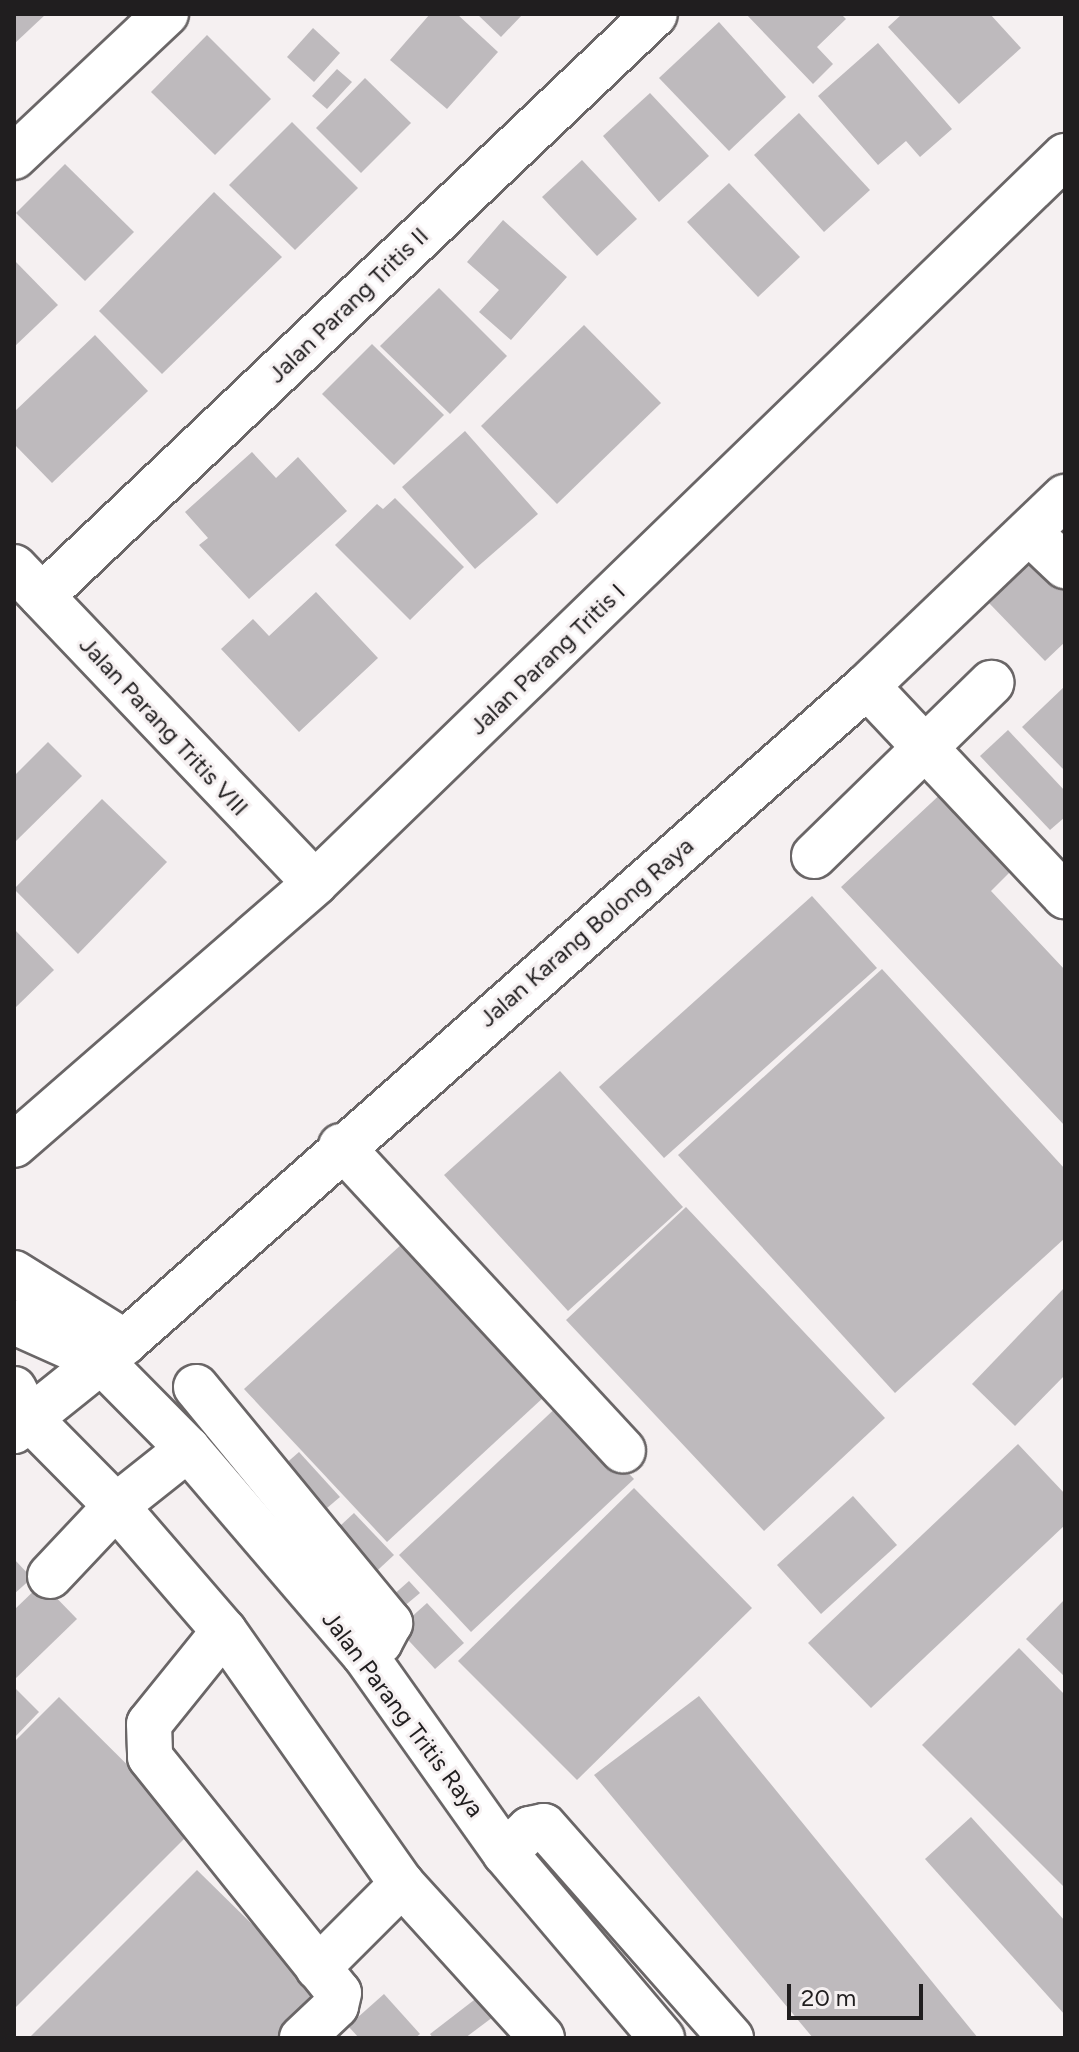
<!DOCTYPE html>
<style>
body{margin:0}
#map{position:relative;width:1079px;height:2052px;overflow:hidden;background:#f5f0f1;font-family:Figtree,sans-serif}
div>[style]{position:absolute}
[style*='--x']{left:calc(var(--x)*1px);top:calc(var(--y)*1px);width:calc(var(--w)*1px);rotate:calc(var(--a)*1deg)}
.building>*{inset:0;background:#bebabd}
.roads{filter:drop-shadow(2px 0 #6a6667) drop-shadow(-2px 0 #6a6667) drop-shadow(0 2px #6a6667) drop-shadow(0 -2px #6a6667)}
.minor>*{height:44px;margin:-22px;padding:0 22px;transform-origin:22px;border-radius:22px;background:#fff}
span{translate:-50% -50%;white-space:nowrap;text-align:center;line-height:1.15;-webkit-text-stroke:6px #f5f0f1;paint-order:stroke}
.street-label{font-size:24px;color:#201e1f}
.frame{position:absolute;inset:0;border:16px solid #201e1f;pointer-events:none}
.scale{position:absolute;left:787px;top:1984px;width:136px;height:36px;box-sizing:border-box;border:4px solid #201e1f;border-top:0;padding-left:10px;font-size:24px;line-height:28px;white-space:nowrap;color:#201e1f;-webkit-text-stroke:6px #f5f0f1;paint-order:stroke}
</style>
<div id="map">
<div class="building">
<i style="clip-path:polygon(14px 14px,46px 14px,14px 44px)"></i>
<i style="clip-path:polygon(430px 14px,457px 14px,498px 52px,447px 109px,390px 60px)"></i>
<i style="clip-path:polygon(477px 14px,523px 14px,501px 37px)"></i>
<i style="clip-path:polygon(746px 14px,841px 14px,846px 19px,817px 47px,833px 64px,813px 84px)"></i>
<i style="clip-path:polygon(902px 14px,990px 14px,1021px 48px,959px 104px,888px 27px)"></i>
<i style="clip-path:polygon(719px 22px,786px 97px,729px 151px,659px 78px)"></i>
<i style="clip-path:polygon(313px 28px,340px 53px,314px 82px,287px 57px)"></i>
<i style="clip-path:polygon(207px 35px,271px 99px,215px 155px,151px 92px)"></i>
<i style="clip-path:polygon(878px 43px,952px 129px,920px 157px,906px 141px,878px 165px,818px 96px)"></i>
<i style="clip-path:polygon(337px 69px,352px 82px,327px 109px,312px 96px)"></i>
<i style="clip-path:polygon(365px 78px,411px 123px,361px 173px,316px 128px)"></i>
<i style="clip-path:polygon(650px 93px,709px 156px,659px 202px,603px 136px)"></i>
<i style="clip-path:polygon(799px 113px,870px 190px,824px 232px,754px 155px)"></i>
<i style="clip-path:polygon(292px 122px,358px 188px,295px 250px,229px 185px)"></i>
<i style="clip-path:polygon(582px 160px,637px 219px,597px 256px,542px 197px)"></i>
<i style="clip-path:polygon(65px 164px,134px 232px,85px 281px,16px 213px)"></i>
<i style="clip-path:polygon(729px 183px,800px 257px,758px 297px,687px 222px)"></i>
<i style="clip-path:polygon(214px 192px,282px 257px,162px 374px,99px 311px)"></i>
<i style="clip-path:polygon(503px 220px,567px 277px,511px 340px,479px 312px,499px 290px,467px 262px)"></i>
<i style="clip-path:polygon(14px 260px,58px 305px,14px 347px)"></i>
<i style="clip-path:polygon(439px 288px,507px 356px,450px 414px,380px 346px)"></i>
<i style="clip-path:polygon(584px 325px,661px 403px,557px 504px,481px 426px)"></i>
<i style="clip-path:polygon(95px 335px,148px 391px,52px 483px,14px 444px,14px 412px)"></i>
<i style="clip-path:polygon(372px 344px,444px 415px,394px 465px,322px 394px)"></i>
<i style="clip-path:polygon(465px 431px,538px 514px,475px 569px,402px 487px)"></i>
<i style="clip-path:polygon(252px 452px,276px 478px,298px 457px,347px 511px,249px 599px,199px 545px,208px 538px,185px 512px)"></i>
<i style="clip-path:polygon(395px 498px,464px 567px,410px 620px,335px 545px,377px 504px,383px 509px)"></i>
<i style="clip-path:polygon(1034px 559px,1065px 591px,1065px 642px,1045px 661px,989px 603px)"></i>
<i style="clip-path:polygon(316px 592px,378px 658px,299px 732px,221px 649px,253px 619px,269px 636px)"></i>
<i style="clip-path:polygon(1065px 686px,1065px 771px,1022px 727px)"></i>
<i style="clip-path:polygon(1008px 730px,1065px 791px,1065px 817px,1050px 830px,980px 756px)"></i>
<i style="clip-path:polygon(48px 742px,82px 776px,14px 843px,14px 776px)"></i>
<i style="clip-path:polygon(946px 789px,1017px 865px,991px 891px,1065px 970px,1065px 1126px,841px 887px)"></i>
<i style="clip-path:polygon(102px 799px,167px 862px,78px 954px,14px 889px)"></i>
<i style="clip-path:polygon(812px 896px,877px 968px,664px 1158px,599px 1087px)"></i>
<i style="clip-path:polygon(14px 929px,54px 970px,14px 1009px)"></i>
<i style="clip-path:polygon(882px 969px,1065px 1169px,1065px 1238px,895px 1393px,678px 1155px)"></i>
<i style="clip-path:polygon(560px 1071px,683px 1207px,568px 1311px,444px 1175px)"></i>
<i style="clip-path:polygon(686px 1207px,885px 1418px,764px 1531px,566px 1320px)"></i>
<i style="clip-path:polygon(403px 1243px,545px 1396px,387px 1542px,244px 1389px)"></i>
<i style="clip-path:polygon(1065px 1287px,1065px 1375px,1015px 1426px,972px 1384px)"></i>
<i style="clip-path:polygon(562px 1402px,634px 1479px,471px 1632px,399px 1555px)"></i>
<i style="clip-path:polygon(1018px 1444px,1065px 1494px,1065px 1525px,871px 1708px,808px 1643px)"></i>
<i style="clip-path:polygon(299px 1452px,340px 1497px,314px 1519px,275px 1473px)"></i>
<i style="clip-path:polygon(634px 1488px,752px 1608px,577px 1780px,458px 1661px)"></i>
<i style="clip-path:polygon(853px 1496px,897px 1545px,821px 1614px,777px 1565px)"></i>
<i style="clip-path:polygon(354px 1513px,394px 1555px,366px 1581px,327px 1538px)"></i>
<i style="clip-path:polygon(14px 1559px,32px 1578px,14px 1594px)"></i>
<i style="clip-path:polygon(409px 1581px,420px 1593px,402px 1608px,391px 1597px)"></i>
<i style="clip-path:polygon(42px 1583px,77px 1619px,14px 1680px,14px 1610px)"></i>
<i style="clip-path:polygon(1065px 1599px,1065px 1677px,1026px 1639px)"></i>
<i style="clip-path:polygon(427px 1603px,464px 1643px,435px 1669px,398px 1629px)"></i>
<i style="clip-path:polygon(1019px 1648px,1065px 1695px,1065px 1888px,922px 1745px)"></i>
<i style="clip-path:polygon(14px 1687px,39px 1712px,14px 1738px)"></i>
<i style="clip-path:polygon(699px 1696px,978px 2038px,813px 2038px,594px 1775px)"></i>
<i style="clip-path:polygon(59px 1697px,193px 1830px,14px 2009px,14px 1742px)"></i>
<i style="clip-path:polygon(971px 1817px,1065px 1921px,1065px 2015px,925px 1859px)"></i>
<i style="clip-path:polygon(197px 1870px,328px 1999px,289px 2038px,29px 2038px)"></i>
<i style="clip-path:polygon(384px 1994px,420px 2034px,415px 2038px,359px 2038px,348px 2026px)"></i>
<i style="clip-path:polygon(478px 1997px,493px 2017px,465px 2038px,433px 2038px,430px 2034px)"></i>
</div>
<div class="roads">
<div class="minor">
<i style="--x:14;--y:157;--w:209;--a:-43.3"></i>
<i style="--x:1029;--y:532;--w:50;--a:43.4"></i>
<i style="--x:14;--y:567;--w:436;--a:46.4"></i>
<i style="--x:42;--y:596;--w:845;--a:-43.51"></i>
<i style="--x:867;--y:686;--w:289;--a:46.7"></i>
<i style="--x:814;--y:856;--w:248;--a:-44.3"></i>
<i style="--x:14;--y:1145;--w:399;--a:-41"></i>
<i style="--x:315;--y:883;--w:1045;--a:-44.11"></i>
<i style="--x:341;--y:1146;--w:415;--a:47.2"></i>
<i style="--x:14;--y:1273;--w:131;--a:31.9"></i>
<i style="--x:14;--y:1322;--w:95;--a:24.1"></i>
<i style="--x:101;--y:1361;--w:124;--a:45.3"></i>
<i style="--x:188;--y:1449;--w:270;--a:49.4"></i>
<i style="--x:364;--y:1654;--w:244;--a:54.7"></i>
<i style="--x:505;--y:1853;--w:243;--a:49.7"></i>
<i style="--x:196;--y:1387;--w:306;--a:50.6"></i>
<i style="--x:390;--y:1623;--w:21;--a:118"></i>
<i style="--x:380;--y:1642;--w:20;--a:143"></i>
<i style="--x:14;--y:1389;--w:33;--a:63"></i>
<i style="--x:29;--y:1418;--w:124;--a:45.3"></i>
<i style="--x:116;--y:1506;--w:165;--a:49.2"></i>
<i style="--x:224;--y:1631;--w:309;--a:54.9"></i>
<i style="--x:402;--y:1884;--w:208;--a:47.7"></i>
<i style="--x:14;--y:1431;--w:142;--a:-38.7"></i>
<i style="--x:125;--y:1342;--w:990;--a:-41.48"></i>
<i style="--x:867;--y:686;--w:274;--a:-43.7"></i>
<i style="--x:50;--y:1576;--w:96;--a:-46.7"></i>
<i style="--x:116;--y:1506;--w:92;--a:-38.4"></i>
<i style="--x:224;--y:1631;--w:119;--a:128.9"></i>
<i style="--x:149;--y:1724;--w:33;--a:88"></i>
<i style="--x:150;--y:1757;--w:302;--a:51.3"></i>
<i style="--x:339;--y:1993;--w:13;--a:103"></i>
<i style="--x:336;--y:2006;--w:47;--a:136.7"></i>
<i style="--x:505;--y:1853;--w:35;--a:-44"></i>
<i style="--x:530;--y:1829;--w:14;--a:-12"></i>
<i style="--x:544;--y:1826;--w:283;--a:48.6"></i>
<i style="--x:318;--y:1968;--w:119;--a:-45"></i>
</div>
</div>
<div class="street-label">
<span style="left:348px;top:305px;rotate:-44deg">Jalan Parang Tritis II</span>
<span style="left:547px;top:659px;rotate:-44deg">Jalan Parang Tritis I</span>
<span style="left:164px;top:726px;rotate:47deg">Jalan Parang Tritis VIII</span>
<span style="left:586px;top:932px;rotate:-41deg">Jalan Karang Bolong Raya</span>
<span style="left:403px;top:1714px;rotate:53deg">Jalan Parang Tritis Raya</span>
</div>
<div class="frame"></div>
<div class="scale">20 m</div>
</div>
